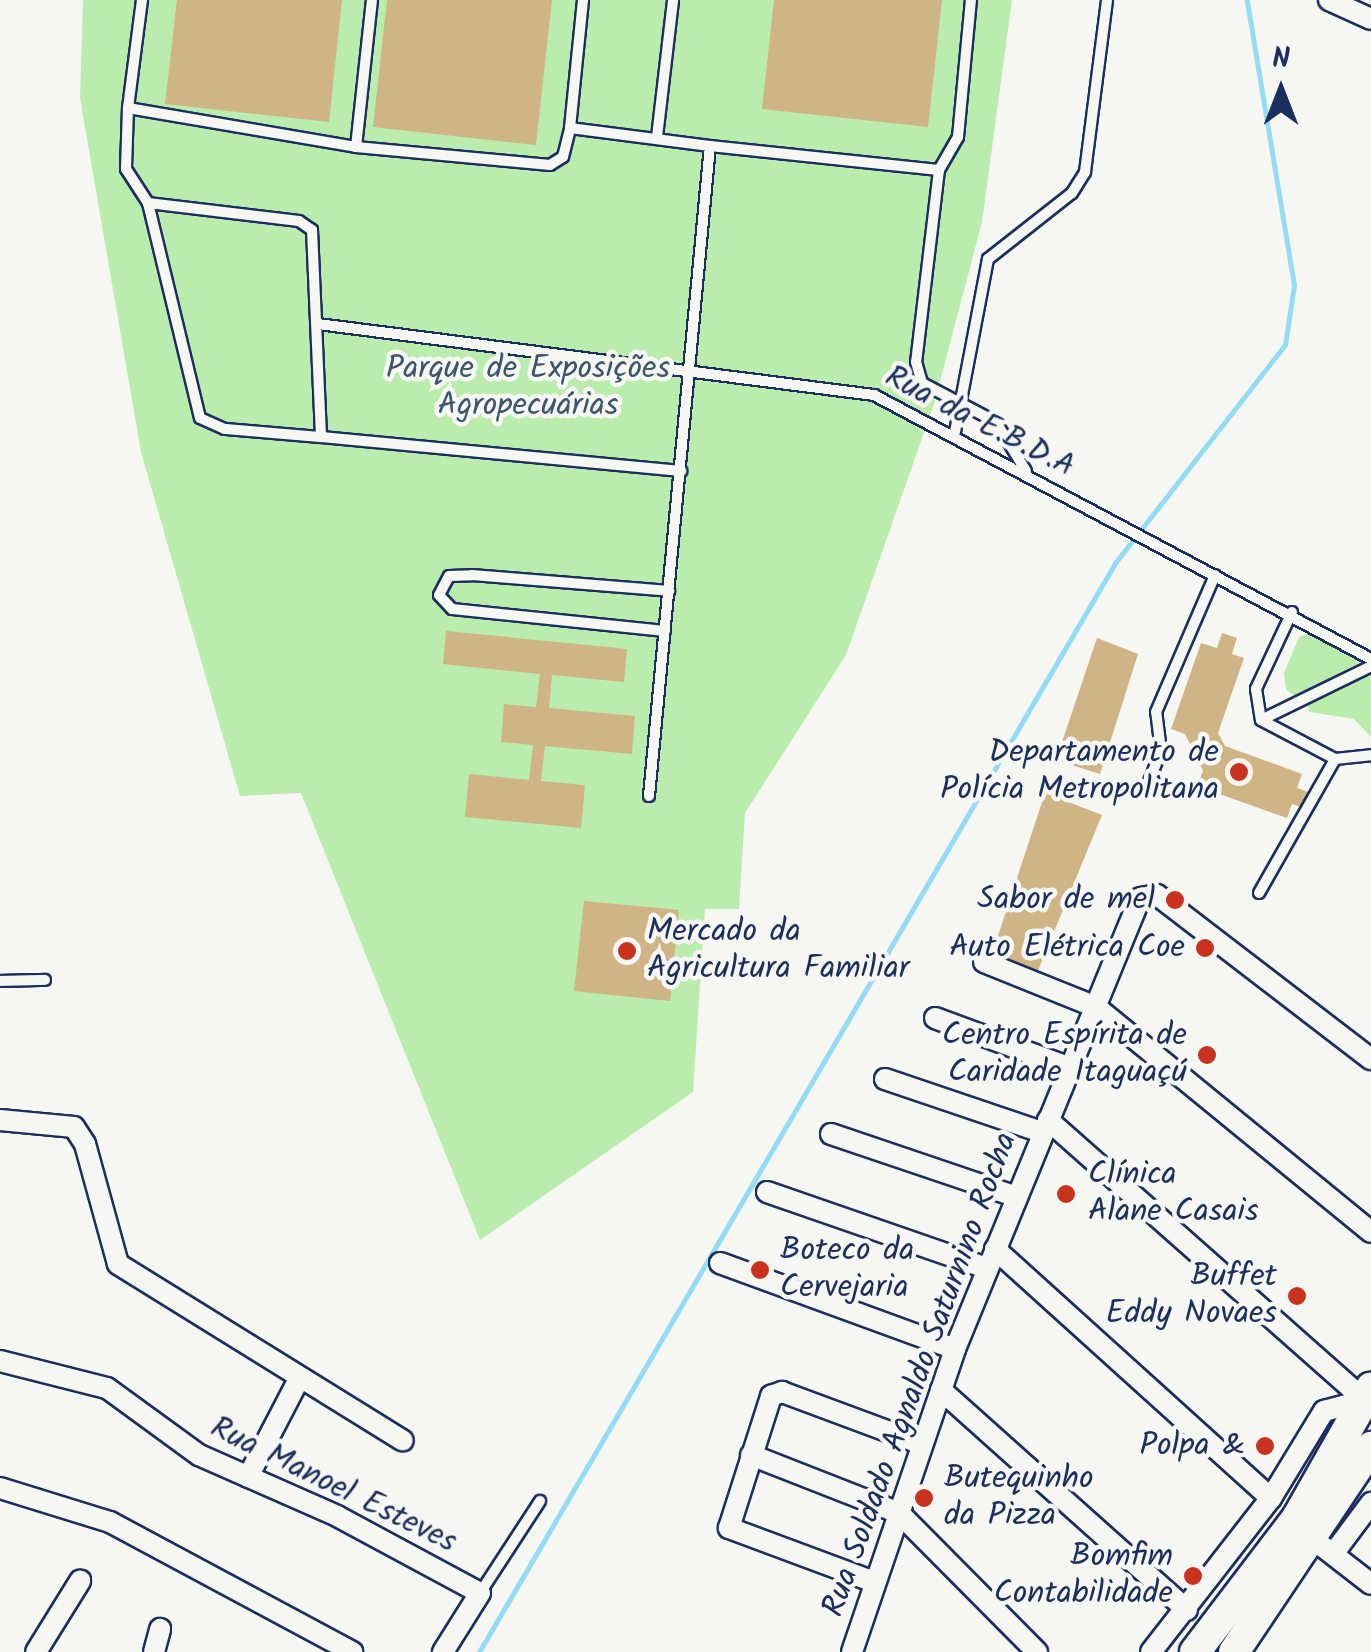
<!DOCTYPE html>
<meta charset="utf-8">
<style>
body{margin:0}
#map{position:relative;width:1371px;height:1652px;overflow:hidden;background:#f6f6f2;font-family:Kalam,sans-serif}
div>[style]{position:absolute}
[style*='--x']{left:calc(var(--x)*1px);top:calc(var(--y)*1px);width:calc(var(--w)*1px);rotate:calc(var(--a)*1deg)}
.green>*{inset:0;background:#b9ecad}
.stream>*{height:5px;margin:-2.5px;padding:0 2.5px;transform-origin:2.5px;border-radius:2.5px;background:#93dcf4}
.building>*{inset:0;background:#cfb485}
.roads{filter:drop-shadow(2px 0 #1b2f5e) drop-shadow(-2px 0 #1b2f5e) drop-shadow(0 2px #1b2f5e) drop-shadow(0 -2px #1b2f5e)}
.service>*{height:10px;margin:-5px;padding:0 5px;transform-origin:5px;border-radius:5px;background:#f6f6f2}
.minor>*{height:20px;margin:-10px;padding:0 10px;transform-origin:10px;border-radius:10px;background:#f6f6f2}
.primary>*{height:30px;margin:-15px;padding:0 15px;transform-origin:15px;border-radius:15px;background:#f6f6f2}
.dots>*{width:28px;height:28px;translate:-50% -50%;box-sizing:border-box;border:5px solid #f6f6f2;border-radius:50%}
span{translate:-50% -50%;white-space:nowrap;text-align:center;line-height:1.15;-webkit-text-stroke:9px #f6f6f2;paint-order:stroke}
.park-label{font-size:32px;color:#3b556e}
.street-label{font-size:32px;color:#1b2f5e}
.poi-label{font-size:32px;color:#1b2f5e}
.right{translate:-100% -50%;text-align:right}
.left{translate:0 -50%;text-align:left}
.north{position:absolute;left:1231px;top:40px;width:100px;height:100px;-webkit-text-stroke:8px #f6f6f2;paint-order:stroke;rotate:0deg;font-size:28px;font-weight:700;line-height:40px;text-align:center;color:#1b2f5e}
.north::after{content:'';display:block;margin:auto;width:35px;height:45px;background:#1b2f5e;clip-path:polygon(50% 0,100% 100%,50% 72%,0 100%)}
</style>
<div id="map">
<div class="green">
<i style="clip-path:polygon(83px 0,1012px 0,982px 222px,934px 404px,846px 655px,745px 813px,739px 909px,705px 909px,693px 1092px,480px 1240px,301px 793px,240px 796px,141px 452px,80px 98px)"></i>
<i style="clip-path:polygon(1309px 633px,1362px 661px,1295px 697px,1286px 689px,1284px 673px,1299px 637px)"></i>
<i style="clip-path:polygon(1371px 674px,1371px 737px,1354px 719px,1309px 712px,1307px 703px)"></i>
</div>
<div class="stream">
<i style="--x:479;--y:1652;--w:1261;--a:-59.71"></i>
<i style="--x:1115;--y:563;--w:276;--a:-52.1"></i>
<i style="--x:1285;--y:345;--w:61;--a:-81.5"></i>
<i style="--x:1294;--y:285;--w:289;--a:-99.4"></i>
</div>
<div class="building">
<i style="clip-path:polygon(177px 0,342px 0,329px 122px,165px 104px)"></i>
<i style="clip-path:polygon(387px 0,552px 0,536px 145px,373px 127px)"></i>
<i style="clip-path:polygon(774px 0,942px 0,928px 127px,762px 109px)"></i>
<i style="clip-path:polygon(446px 631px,627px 649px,624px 682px,552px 675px,549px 708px,635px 716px,632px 754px,545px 746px,541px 781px,585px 785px,581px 828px,465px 817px,469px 774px,529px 780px,533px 745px,501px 742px,504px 704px,536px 707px,540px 674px,443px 664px)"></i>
<i style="clip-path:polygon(1222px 633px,1237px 638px,1232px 654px,1244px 658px,1218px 733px,1225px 746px,1302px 774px,1297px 788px,1308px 792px,1303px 808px,1292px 804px,1287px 818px,1197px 786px,1203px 771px,1185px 734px,1171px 729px,1201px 643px,1217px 648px)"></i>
<i style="clip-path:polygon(1097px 638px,1138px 654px,1100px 774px,1056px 760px)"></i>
<i style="clip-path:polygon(1045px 793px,1102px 815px,1037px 973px,991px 957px)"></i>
<i style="clip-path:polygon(584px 901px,679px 910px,670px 1001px,574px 991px)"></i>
</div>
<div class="roads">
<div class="service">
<i style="--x:142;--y:0;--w:109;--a:97.4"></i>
<i style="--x:128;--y:108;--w:231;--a:9.7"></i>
<i style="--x:356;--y:147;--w:195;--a:5.3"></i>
<i style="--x:550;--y:165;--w:15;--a:-32"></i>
<i style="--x:563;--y:157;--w:30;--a:-76"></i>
<i style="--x:570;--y:128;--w:141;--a:7.3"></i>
<i style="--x:128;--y:108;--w:61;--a:91.9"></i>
<i style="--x:126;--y:169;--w:40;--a:57.1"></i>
<i style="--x:148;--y:203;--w:152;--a:6.8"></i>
<i style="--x:299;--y:221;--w:16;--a:35"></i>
<i style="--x:312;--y:230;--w:207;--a:87.5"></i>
<i style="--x:321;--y:437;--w:362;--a:5.4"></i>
<i style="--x:570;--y:128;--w:129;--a:-84.2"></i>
<i style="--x:657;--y:137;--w:138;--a:-83.3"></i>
<i style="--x:356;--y:147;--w:148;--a:-83.8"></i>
<i style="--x:939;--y:170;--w:193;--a:96.8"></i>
<i style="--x:916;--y:362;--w:22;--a:74"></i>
<i style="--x:922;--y:383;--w:84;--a:27.8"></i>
<i style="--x:996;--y:422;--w:57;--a:58.5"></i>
<i style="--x:148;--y:203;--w:221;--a:76.4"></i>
<i style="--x:200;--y:418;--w:27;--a:24"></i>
<i style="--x:225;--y:429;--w:96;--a:4.8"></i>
<i style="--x:318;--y:324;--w:561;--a:7.28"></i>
<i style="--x:874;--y:395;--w:563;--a:27.98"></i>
<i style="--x:955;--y:432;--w:176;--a:-79.2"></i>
<i style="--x:988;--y:259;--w:107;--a:-38.2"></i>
<i style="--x:1072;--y:193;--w:25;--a:-58"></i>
<i style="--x:1085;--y:172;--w:173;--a:-82.7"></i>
<i style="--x:1292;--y:612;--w:85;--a:115.1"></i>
<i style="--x:1256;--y:689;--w:31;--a:81"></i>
<i style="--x:1261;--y:720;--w:84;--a:27.8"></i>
<i style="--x:1335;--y:759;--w:36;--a:-6"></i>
<i style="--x:665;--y:631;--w:214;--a:-174.1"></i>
<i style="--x:452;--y:609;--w:19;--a:-133"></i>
<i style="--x:439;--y:595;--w:21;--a:-62"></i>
<i style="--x:449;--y:576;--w:23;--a:-2"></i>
<i style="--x:472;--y:575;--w:198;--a:4.6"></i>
<i style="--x:1261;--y:720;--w:123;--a:-26.1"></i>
<i style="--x:1146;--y:789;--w:41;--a:-68.5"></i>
<i style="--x:1161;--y:751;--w:39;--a:-97"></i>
<i style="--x:1156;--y:712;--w:149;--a:-66.7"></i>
<i style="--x:649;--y:796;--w:653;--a:-84.64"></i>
<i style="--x:710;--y:146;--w:230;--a:6"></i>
<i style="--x:939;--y:170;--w:38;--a:-60"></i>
<i style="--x:958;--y:137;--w:138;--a:-84.6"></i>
<i style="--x:1259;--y:893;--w:154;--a:-60.4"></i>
<i style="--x:0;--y:981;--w:45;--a:-1.3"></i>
<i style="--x:480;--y:1593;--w:110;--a:-56.9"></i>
</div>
<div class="minor">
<i style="--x:1329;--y:0;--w:46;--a:24.3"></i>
<i style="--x:984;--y:962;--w:121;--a:21.9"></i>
<i style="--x:1096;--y:1007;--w:355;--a:39.3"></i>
<i style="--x:935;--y:1018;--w:142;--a:20.2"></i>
<i style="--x:885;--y:1079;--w:166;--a:18.7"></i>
<i style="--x:0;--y:1120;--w:74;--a:5.4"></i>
<i style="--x:74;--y:1127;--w:20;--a:57"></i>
<i style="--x:85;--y:1144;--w:124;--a:74.6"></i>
<i style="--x:118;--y:1264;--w:335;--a:31.8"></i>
<i style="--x:1048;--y:1120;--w:423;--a:41.5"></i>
<i style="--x:831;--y:1134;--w:193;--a:18.7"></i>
<i style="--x:767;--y:1192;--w:233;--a:19.1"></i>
<i style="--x:995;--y:1249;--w:372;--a:42.1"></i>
<i style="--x:720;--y:1263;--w:250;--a:20.1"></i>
<i style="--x:0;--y:1361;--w:110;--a:14.2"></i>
<i style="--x:107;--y:1388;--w:114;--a:36.1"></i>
<i style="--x:199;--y:1455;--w:151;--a:23.8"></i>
<i style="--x:337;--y:1516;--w:162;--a:28.3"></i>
<i style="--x:480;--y:1593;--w:70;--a:122.1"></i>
<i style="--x:941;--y:1390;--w:330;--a:41.8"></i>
<i style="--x:751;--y:1455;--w:159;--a:21.4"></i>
<i style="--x:899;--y:1513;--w:196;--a:45.2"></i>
<i style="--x:248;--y:1477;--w:110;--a:-62.5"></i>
<i style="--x:0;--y:1488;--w:115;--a:17.2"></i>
<i style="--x:110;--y:1522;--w:275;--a:28.2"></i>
<i style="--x:1313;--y:1539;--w:73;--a:37.8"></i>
<i style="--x:1333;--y:1554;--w:64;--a:-53.3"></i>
<i style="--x:874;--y:1582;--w:155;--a:-159.6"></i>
<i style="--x:729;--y:1528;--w:139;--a:-72.3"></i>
<i style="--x:771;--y:1396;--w:12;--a:-20"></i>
<i style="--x:782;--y:1392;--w:149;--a:20.4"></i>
<i style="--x:36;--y:1652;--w:84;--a:-58.2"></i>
<i style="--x:154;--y:1652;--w:24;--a:-75"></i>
<i style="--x:852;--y:1652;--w:320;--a:-71.2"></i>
<i style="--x:955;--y:1349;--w:487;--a:-67.7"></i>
<i style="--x:1140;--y:898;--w:17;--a:-10"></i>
<i style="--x:1157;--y:895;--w:270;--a:37.5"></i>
<i style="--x:1151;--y:1652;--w:195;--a:-52.1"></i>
<i style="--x:1271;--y:1498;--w:102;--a:-58.7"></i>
<i style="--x:1324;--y:1411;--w:42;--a:-15"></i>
</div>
<div class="primary">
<i style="--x:1195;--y:1652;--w:168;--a:-52.7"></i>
<i style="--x:1297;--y:1518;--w:150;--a:-60.4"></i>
<i style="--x:1234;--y:1652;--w:247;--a:-56.2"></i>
</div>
</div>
<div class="dots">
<i style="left:1239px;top:772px;background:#c8321e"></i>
<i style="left:1175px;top:900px;background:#c8321e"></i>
<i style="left:1205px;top:948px;background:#c8321e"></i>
<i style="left:627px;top:951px;background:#c8321e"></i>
<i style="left:1207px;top:1055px;background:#c8321e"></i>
<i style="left:1066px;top:1194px;background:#c8321e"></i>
<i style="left:760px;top:1270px;background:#c8321e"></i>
<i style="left:1297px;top:1296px;background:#c8321e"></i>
<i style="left:1265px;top:1446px;background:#c8321e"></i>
<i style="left:924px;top:1498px;background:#c8321e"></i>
<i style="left:1193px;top:1576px;background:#c8321e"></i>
</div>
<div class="park-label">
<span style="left:528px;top:388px">Parque de Exposições<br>Agropecuárias</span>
</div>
<div class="street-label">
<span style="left:979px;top:423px;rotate:27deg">Rua da E.B.D.A</span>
<span style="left:921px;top:1375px;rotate:-70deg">Rua Soldado Agnaldo Saturnino Rocha</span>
<span style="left:333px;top:1486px;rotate:26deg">Rua Manoel Esteves</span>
</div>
<div class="poi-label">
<span class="right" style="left:1219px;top:772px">Departamento de<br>Polícia Metropolitana</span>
<span class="right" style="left:1155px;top:900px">Sabor de mel</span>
<span class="left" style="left:647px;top:951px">Mercado da<br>Agricultura Familiar</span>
<span class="right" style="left:1185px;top:948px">Auto Elétrica Coe</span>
<span class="right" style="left:1187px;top:1055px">Centro Espírita de<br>Caridade Itaguaçú</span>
<span class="left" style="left:1088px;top:1194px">Clínica<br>Alane Casais</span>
<span class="left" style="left:780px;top:1270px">Boteco da<br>Cervejaria</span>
<span class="right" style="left:1277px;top:1296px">Buffet<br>Eddy Novaes</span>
<span class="right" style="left:1245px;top:1446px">Polpa &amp;</span>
<span class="left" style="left:944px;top:1498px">Butequinho<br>da Pizza</span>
<span class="right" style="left:1173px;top:1576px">Bomfim<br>Contabilidade</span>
</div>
<div class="north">N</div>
</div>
